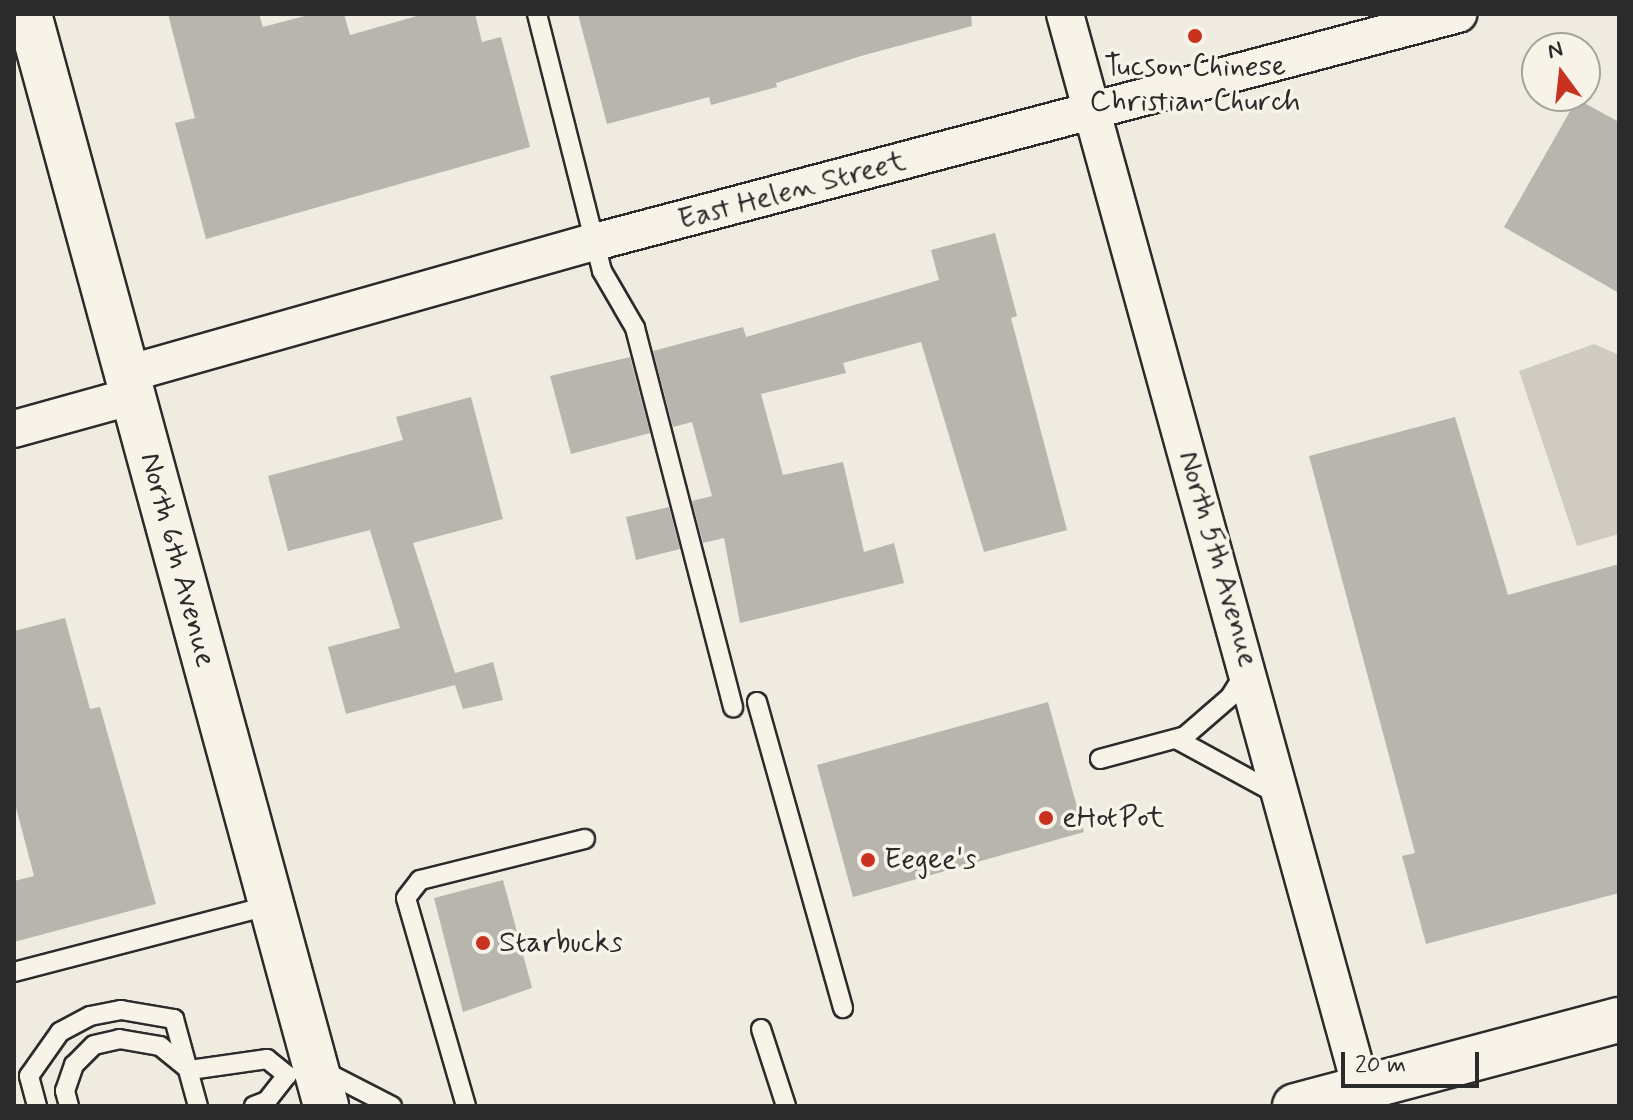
<!DOCTYPE html>
<style>
body{margin:0}
#map{position:relative;width:1633px;height:1120px;overflow:hidden;background:#efebe0;font-family:Mynerve,sans-serif}
div>[style]{position:absolute}
[style*='--x']{left:calc(var(--x)*1px);top:calc(var(--y)*1px);width:calc(var(--w)*1px);rotate:calc(var(--a)*1deg)}
.green>*{inset:0;background:#cfcbc2}
.building>*{inset:0;background:#b8b5ae}
.roads{filter:drop-shadow(2px 0 #2b2b2b) drop-shadow(-2px 0 #2b2b2b) drop-shadow(0 2px #2b2b2b) drop-shadow(0 -2px #2b2b2b)}
.lane>*{height:18px;margin:-9px;padding:0 9px;transform-origin:9px;border-radius:9px;background:#f7f3e8}
.street>*{height:36px;margin:-18px;padding:0 18px;transform-origin:18px;border-radius:18px;background:#f7f3e8}
.secondary>*{height:44px;margin:-22px;padding:0 22px;transform-origin:22px;border-radius:22px;background:#f7f3e8}
.primary>*{height:44px;margin:-22px;padding:0 22px;transform-origin:22px;border-radius:22px;background:#f7f3e8}
.dots>*{width:22px;height:22px;translate:-50% -50%;box-sizing:border-box;border:4px solid #f7f3e8;border-radius:50%}
span{translate:-50% -50%;white-space:nowrap;text-align:center;line-height:1.15;-webkit-text-stroke:7px #f7f3e8;paint-order:stroke}
.poi-label{font-size:30px;color:#2b2b2b}
.left{translate:0 -50%;text-align:left}
.street-label{font-size:30px;color:#2b2b2b}
.frame{position:absolute;inset:0;border:16px solid #2b2b2b;pointer-events:none}
.north{position:absolute;left:1521px;top:32px;width:80px;height:80px;box-sizing:border-box;background:#f7f3e8;border:2px solid #a5a39c;border-radius:50%;rotate:345deg;font-size:22px;font-weight:700;line-height:32px;text-align:center;color:#2b2b2b}
.north::after{content:'';display:block;margin:auto;width:28px;height:36px;background:#c8321e;clip-path:polygon(50% 0,100% 100%,50% 72%,0 100%)}
.scale{position:absolute;left:1341px;top:1052px;width:138px;height:36px;box-sizing:border-box;border:4px solid #2b2b2b;border-top:0;padding-left:10px;font-size:24px;line-height:28px;white-space:nowrap;color:#2b2b2b;-webkit-text-stroke:6px #f7f3e8;paint-order:stroke}
</style>
<div id="map">
<div class="green">
<i style="clip-path:polygon(1594px 344px,1619px 355px,1619px 534px,1577px 546px,1519px 371px)"></i>
</div>
<div class="building">
<i style="clip-path:polygon(168px 14px,259px 14px,263px 27px,312px 14px,344px 14px,350px 35px,424px 14px,475px 14px,482px 42px,501px 37px,530px 147px,206px 239px,175px 123px,195px 118px)"></i>
<i style="clip-path:polygon(578px 14px,971px 14px,972px 26px,861px 56px,776px 83px,777px 87px,711px 105px,709px 97px,607px 124px)"></i>
<i style="clip-path:polygon(1577px 99px,1619px 122px,1619px 293px,1504px 227px)"></i>
<i style="clip-path:polygon(995px 233px,1017px 316px,1011px 318px,1067px 530px,984px 552px,921px 342px,843px 363px,846px 373px,761px 394px,783px 475px,843px 462px,864px 552px,894px 543px,904px 583px,740px 623px,724px 538px,703px 543px,692px 501px,712px 496px,692px 422px,673px 427px,653px 351px,743px 327px,746px 337px,939px 280px,931px 250px)"></i>
<i style="clip-path:polygon(630px 357px,650px 433px,571px 454px,550px 376px)"></i>
<i style="clip-path:polygon(471px 397px,503px 519px,413px 543px,455px 673px,493px 662px,503px 700px,463px 709px,455px 685px,346px 714px,328px 647px,400px 628px,370px 530px,288px 551px,268px 476px,403px 440px,396px 417px)"></i>
<i style="clip-path:polygon(1455px 417px,1508px 595px,1619px 564px,1619px 893px,1426px 944px,1402px 856px,1415px 853px,1309px 456px)"></i>
<i style="clip-path:polygon(669px 507px,680px 549px,636px 560px,626px 517px)"></i>
<i style="clip-path:polygon(65px 618px,90px 709px,100px 707px,156px 904px,14px 942px,14px 881px,34px 876px,14px 800px,14px 631px)"></i>
<i style="clip-path:polygon(1048px 702px,1084px 832px,853px 897px,817px 765px)"></i>
<i style="clip-path:polygon(503px 880px,532px 988px,463px 1012px,434px 898px)"></i>
</div>
<div class="roads">
<div class="lane">
<i style="--x:537;--y:14;--w:265;--a:75.8"></i>
<i style="--x:602;--y:271;--w:66;--a:59.9"></i>
<i style="--x:635;--y:328;--w:392;--a:75.5"></i>
<i style="--x:757;--y:702;--w:318;--a:74.3"></i>
<i style="--x:1178;--y:740;--w:113;--a:28.6"></i>
<i style="--x:1100;--y:759;--w:88;--a:-15.1"></i>
<i style="--x:1185;--y:736;--w:60;--a:-40.9"></i>
<i style="--x:1230;--y:697;--w:28;--a:-58"></i>
<i style="--x:14;--y:972;--w:266;--a:-14.6"></i>
<i style="--x:761;--y:1029;--w:81;--a:72"></i>
<i style="--x:320;--y:1069;--w:81;--a:27.2"></i>
<i style="--x:37;--y:1106;--w:31;--a:-105"></i>
<i style="--x:29;--y:1076;--w:54;--a:-54.8"></i>
<i style="--x:60;--y:1032;--w:34;--a:-28"></i>
<i style="--x:90;--y:1016;--w:32;--a:-11"></i>
<i style="--x:121;--y:1010;--w:54;--a:9.6"></i>
<i style="--x:174;--y:1019;--w:90;--a:74.6"></i>
<i style="--x:69;--y:1106;--w:16;--a:-105"></i>
<i style="--x:65;--y:1091;--w:28;--a:-71"></i>
<i style="--x:74;--y:1065;--w:28;--a:-45"></i>
<i style="--x:94;--y:1045;--w:26;--a:-13"></i>
<i style="--x:119;--y:1039;--w:42;--a:9.7"></i>
<i style="--x:160;--y:1046;--w:38;--a:39"></i>
<i style="--x:190;--y:1070;--w:78;--a:-8.1"></i>
<i style="--x:267;--y:1059;--w:26;--a:39"></i>
<i style="--x:287;--y:1075;--w:33;--a:128"></i>
<i style="--x:267;--y:1101;--w:14;--a:159"></i>
<i style="--x:466;--y:1106;--w:216;--a:-106.1"></i>
<i style="--x:406;--y:898;--w:23;--a:-52"></i>
<i style="--x:420;--y:880;--w:170;--a:-14"></i>
</div>
<div class="street">
<i style="--x:1065;--y:14;--w:1133;--a:74.59"></i>
<i style="--x:127;--y:374;--w:486;--a:-15.8"></i>
<i style="--x:595;--y:242;--w:893;--a:-14.8"></i>
<i style="--x:14;--y:429;--w:123;--a:-15.5"></i>
</div>
<div class="secondary">
<i style="--x:29;--y:14;--w:1132;--a:74.78"></i>
</div>
<div class="primary">
<i style="--x:1295;--y:1106;--w:335;--a:-14.9"></i>
</div>
</div>
<div class="dots">
<i style="left:1195px;top:36px;background:#c8321e"></i>
<i style="left:1046px;top:818px;background:#c8321e"></i>
<i style="left:868px;top:860px;background:#c8321e"></i>
<i style="left:483px;top:943px;background:#c8321e"></i>
</div>
<div class="poi-label">
<span style="left:1195px;top:84px">Tucson Chinese<br>Christian Church</span>
<span class="left" style="left:1062px;top:818px">eHotPot</span>
<span class="left" style="left:884px;top:860px">Eegee's</span>
<span class="left" style="left:499px;top:943px">Starbucks</span>
</div>
<div class="street-label">
<span style="left:792px;top:191px;rotate:-15deg">East Helen Street</span>
<span style="left:1218px;top:559px;rotate:74deg">North 5th Avenue</span>
<span style="left:177px;top:560px;rotate:75deg">North 6th Avenue</span>
</div>
<div class="frame"></div>
<div class="north">N</div>
<div class="scale">20 m</div>
</div>
